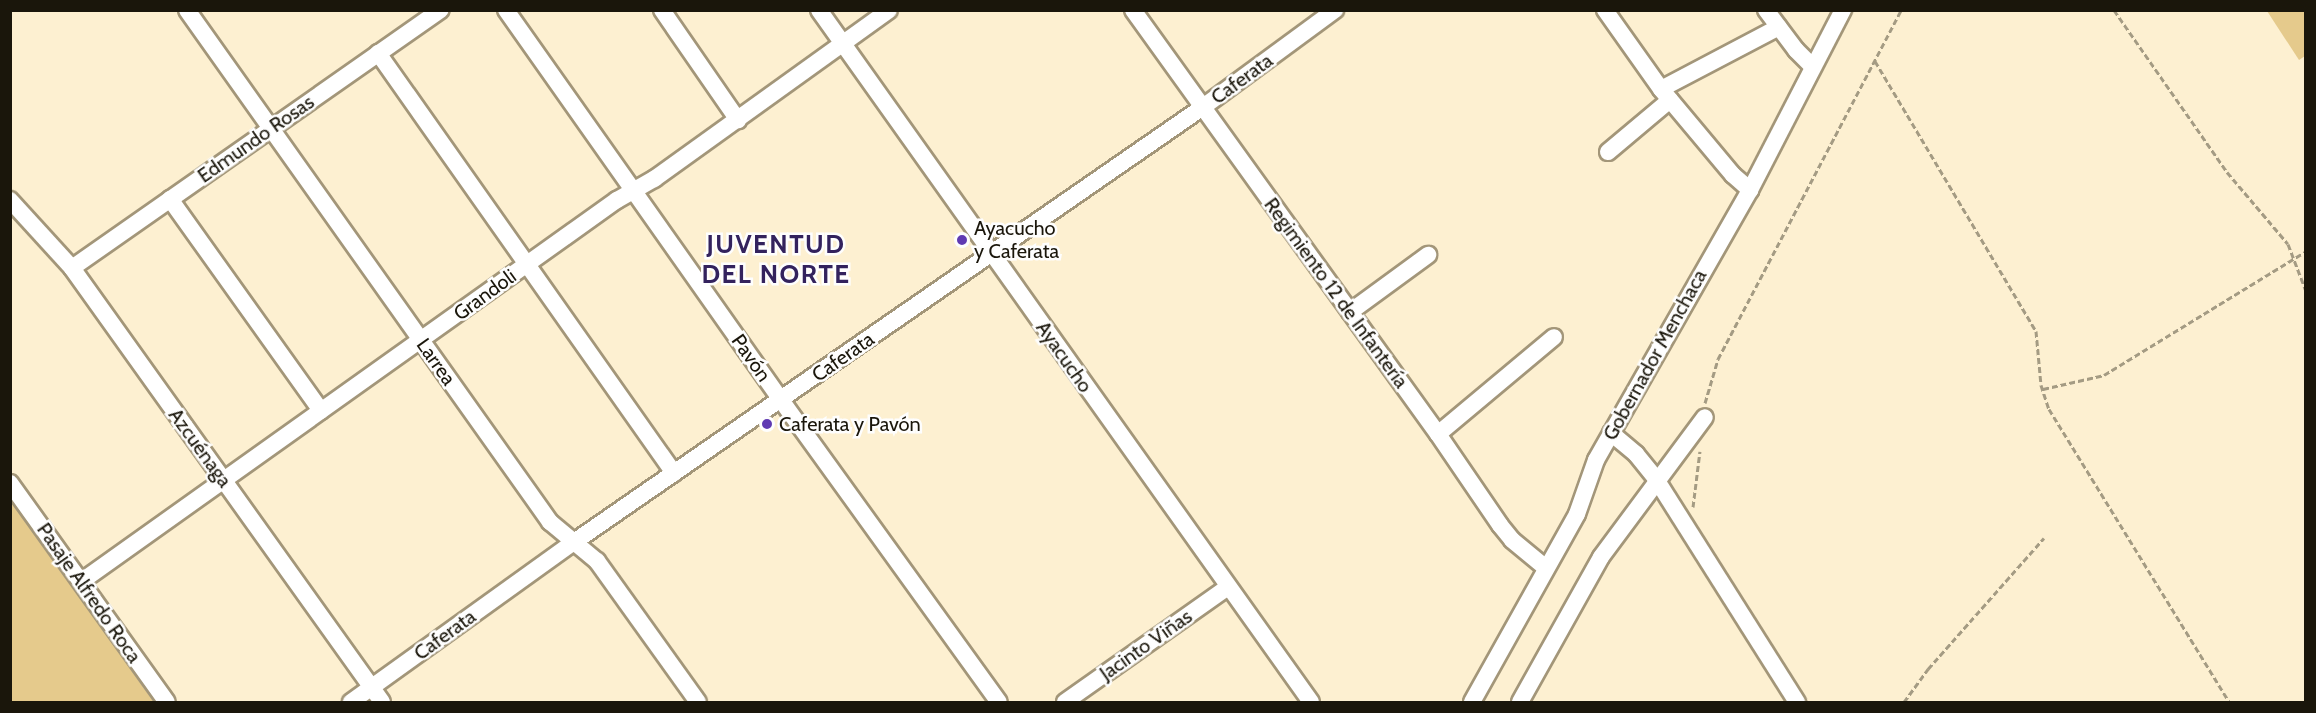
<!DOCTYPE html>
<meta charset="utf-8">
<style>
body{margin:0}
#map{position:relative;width:2316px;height:713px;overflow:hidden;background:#fdf0d1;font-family:Cabin,sans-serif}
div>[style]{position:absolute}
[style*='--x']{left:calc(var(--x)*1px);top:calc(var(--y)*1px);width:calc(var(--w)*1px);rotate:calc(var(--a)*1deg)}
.green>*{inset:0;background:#e5ca8c}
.path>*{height:3px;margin-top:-1.5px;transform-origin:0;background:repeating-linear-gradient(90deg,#a49b83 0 6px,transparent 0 9px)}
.roads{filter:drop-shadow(2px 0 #a39679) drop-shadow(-2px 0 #a39679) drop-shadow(0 2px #a39679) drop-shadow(0 -2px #a39679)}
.minor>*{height:16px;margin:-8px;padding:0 8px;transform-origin:8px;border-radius:8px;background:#fff}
.dots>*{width:16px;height:16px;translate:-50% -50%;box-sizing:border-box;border:3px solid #fefefe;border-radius:50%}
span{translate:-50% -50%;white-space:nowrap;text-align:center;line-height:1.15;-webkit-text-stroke:5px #fefefe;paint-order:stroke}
.street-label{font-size:20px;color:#1a160b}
.poi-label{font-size:20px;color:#1a160b}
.left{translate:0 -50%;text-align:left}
.district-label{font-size:26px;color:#33225d;font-weight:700;letter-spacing:1.5px}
.frame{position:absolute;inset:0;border:12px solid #1a160b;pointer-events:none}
</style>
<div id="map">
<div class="green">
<i style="clip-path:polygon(2267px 11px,2305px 11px,2305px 56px,2299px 60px)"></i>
<i style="clip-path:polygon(10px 501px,11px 501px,154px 702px,11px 702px)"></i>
</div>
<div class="path">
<i style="--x:2114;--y:10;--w:198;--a:55.1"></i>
<i style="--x:2227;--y:172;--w:94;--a:49.7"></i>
<i style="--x:2288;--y:244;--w:50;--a:69"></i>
<i style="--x:1875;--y:61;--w:314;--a:59.2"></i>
<i style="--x:2036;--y:331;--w:54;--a:84.7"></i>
<i style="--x:2041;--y:385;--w:25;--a:72"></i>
<i style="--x:2049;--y:409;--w:344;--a:58.4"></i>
<i style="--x:2043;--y:389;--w:63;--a:-12.9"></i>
<i style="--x:2104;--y:375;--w:237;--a:-31.5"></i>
<i style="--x:1705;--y:403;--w:46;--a:-73.5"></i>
<i style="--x:1718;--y:359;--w:394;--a:-62.3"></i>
<i style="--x:1693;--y:507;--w:56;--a:-82.9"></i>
<i style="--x:1904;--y:702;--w:41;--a:-54"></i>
<i style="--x:1928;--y:669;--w:175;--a:-48.5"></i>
</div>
<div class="roads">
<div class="minor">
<i style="--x:187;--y:10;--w:628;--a:54.66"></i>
<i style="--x:550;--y:522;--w:61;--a:39.7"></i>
<i style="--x:597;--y:561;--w:173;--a:54.4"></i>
<i style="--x:506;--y:10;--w:477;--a:54.8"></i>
<i style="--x:781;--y:400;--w:372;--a:54.2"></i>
<i style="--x:662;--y:10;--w:134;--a:55.4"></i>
<i style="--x:819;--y:10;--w:849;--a:54.59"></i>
<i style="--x:1133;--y:10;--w:522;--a:54.27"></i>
<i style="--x:1438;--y:434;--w:110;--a:55.7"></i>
<i style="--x:1500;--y:525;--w:19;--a:51"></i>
<i style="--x:1512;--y:540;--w:44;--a:39.5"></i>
<i style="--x:1605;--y:10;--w:97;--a:54.7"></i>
<i style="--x:1661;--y:89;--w:112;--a:50.1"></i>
<i style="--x:1733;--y:175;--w:23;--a:41"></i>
<i style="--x:1766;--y:10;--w:50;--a:53.1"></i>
<i style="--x:1796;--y:50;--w:24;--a:45"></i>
<i style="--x:378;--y:53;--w:514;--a:54.83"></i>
<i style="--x:1661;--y:89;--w:133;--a:-27.7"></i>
<i style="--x:1608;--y:152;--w:81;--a:-40"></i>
<i style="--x:170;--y:199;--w:260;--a:54.5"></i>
<i style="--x:10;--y:200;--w:92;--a:47.6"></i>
<i style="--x:72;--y:268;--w:533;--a:54.46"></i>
<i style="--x:72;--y:268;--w:450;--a:-35"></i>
<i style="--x:1350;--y:312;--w:97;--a:-36.2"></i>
<i style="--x:1611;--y:433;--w:33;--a:40"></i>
<i style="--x:1636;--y:454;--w:32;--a:51"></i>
<i style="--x:1656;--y:479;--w:264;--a:57.7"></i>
<i style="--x:1438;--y:434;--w:151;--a:-39.9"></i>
<i style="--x:10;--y:483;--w:269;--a:54.4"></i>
<i style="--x:82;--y:581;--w:657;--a:-35.46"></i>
<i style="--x:617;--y:200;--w:43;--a:-29.6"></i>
<i style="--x:654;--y:179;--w:289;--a:-35.7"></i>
<i style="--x:351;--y:702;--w:274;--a:-35.7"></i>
<i style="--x:574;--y:542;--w:765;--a:-34.67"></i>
<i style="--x:1203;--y:107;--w:164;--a:-36.3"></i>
<i style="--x:1065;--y:702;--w:199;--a:-35.2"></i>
<i style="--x:1472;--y:702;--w:215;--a:-60.8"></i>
<i style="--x:1577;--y:514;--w:57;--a:-70.6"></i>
<i style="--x:1596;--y:460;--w:311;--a:-60.3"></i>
<i style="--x:1750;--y:190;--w:203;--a:-62.7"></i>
<i style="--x:1520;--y:702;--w:166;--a:-60.8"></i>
<i style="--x:1601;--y:557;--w:174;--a:-53.4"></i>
</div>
</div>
<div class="dots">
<i style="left:962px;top:240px;background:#603ab2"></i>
<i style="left:767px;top:424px;background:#603ab2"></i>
</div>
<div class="street-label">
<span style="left:1242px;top:79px;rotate:-36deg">Caferata</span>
<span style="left:256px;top:139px;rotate:-35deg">Edmundo Rosas</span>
<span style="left:1336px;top:293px;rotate:54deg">Regimiento 12 de Infantería</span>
<span style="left:485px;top:295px;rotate:-36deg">Grandoli</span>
<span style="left:1655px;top:355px;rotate:-61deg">Gobernador Menchaca</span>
<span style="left:843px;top:357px;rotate:-35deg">Caferata</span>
<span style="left:1064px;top:357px;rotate:55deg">Ayacucho</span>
<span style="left:751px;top:358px;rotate:55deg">Pavón</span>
<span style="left:436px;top:362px;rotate:55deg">Larrea</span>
<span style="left:200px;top:448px;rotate:54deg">Azcuénaga</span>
<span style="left:89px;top:593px;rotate:55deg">Pasaje Alfredo Roca</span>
<span style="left:445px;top:635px;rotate:-36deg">Caferata</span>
<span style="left:1146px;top:645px;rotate:-35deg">Jacinto Viñas</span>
</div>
<div class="poi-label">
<span class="left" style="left:974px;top:240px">Ayacucho<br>y Caferata</span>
<span class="left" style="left:779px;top:424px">Caferata y Pavón</span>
</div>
<div class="district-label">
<span style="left:776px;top:260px">JUVENTUD<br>DEL NORTE</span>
</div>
<div class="frame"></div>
</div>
